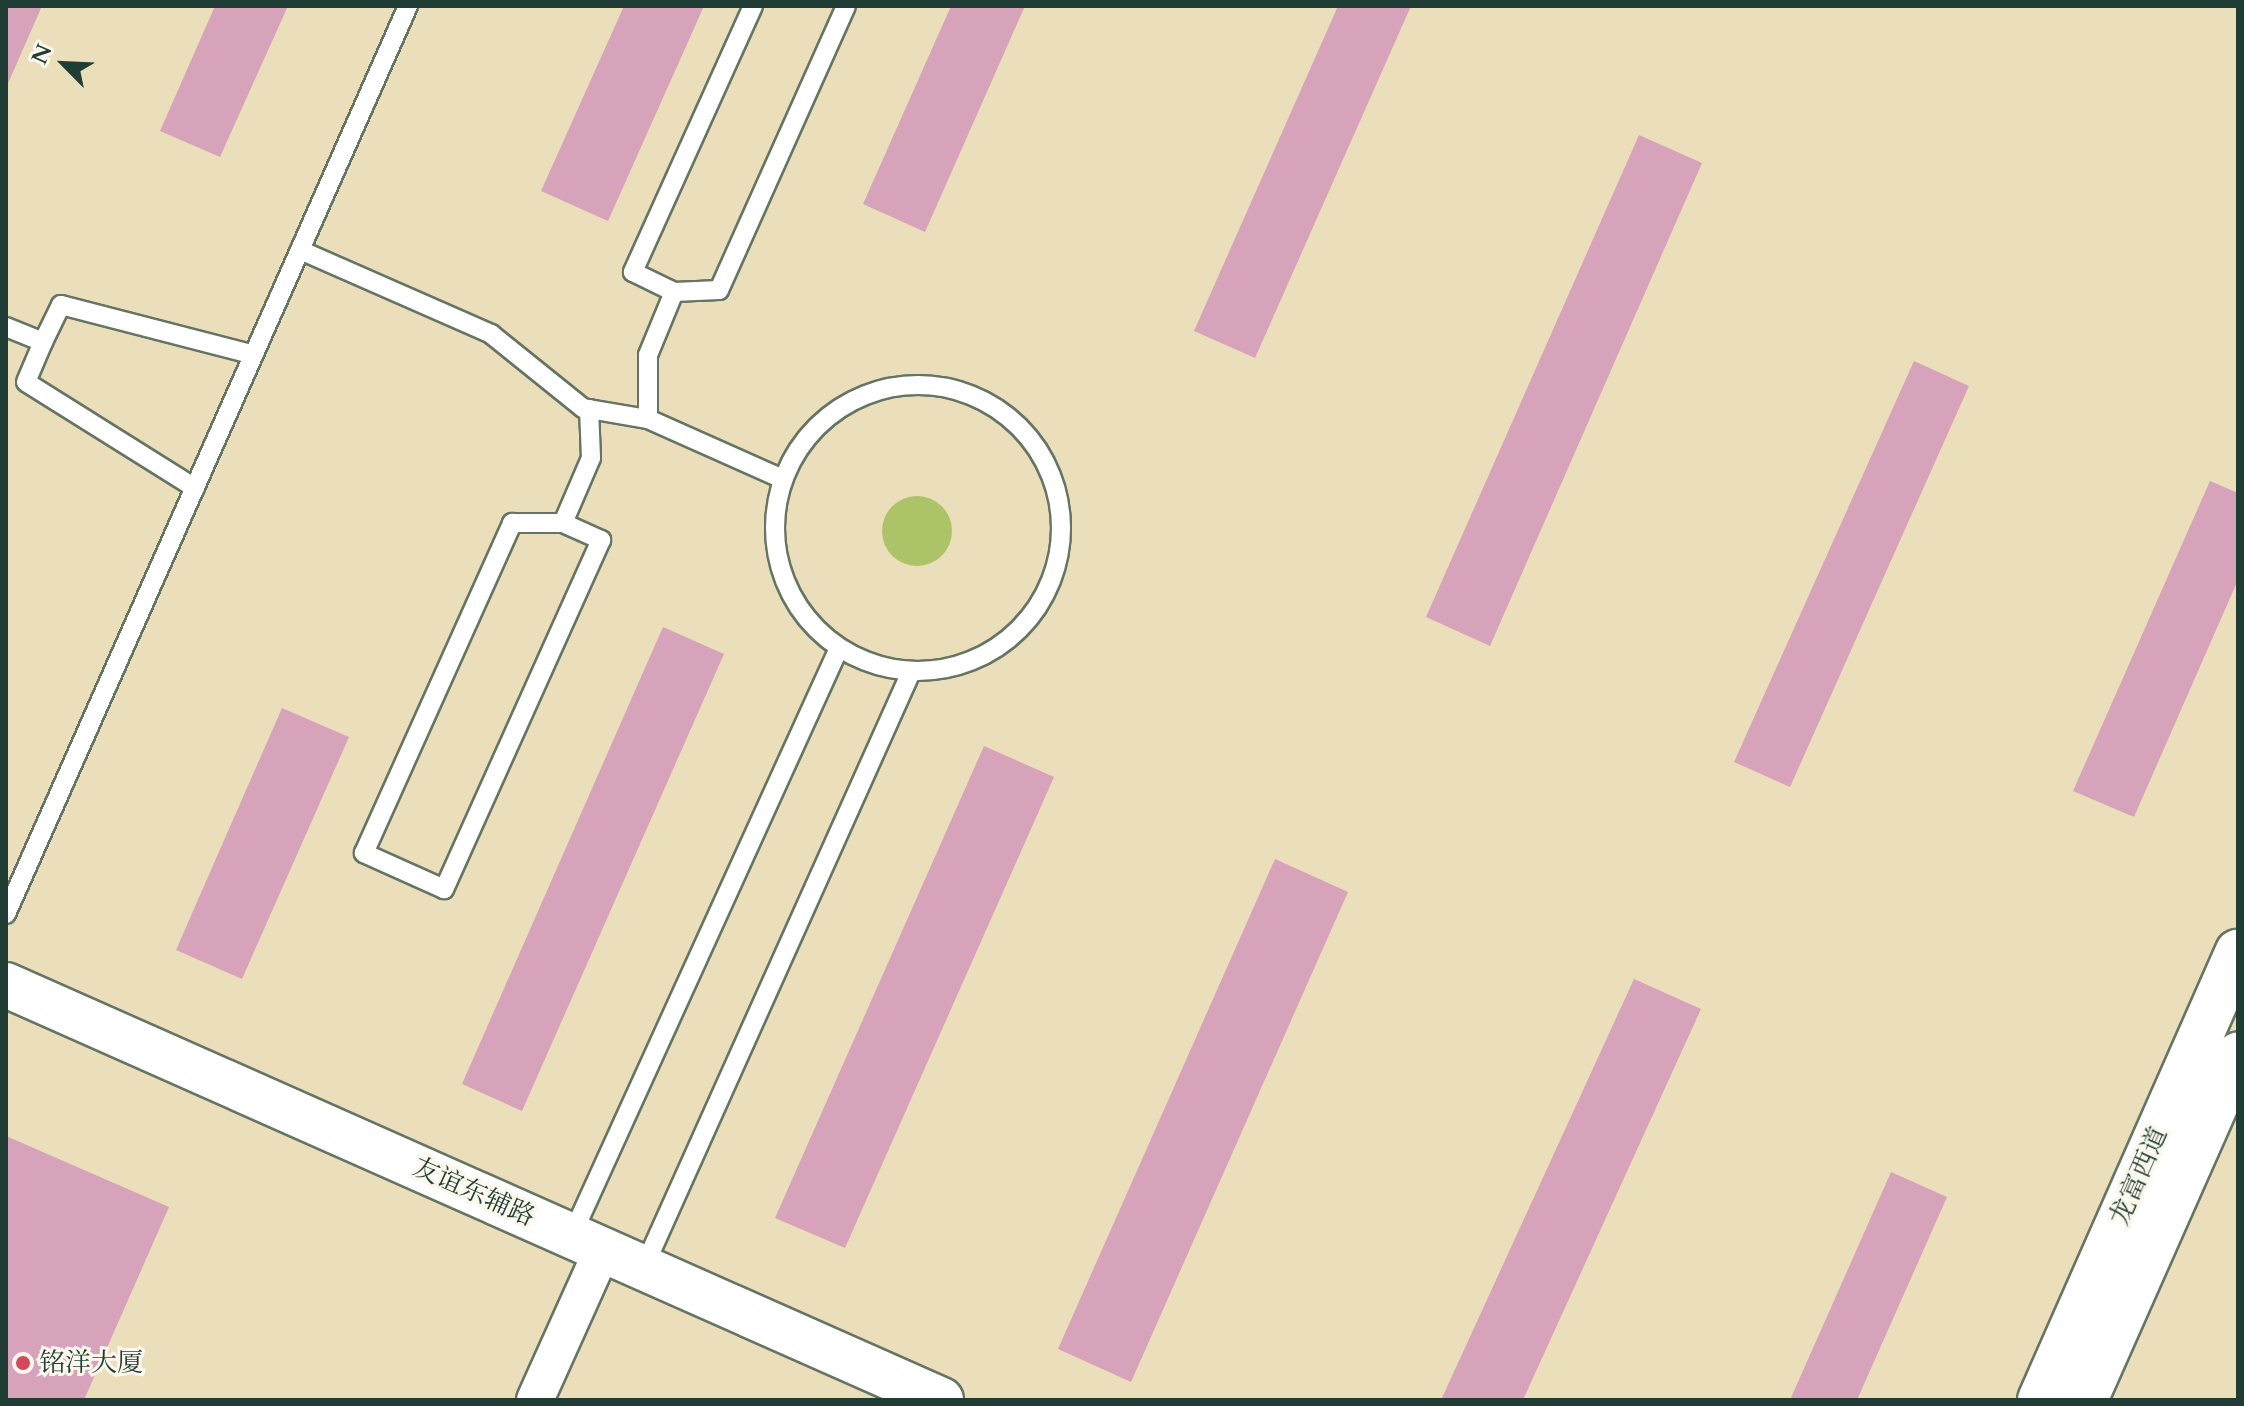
<!DOCTYPE html>
<meta charset="utf-8">
<style>
body{margin:0}
#map{position:relative;width:2244px;height:1406px;overflow:hidden;background:#ebdeba;font-family:Cardo,"Noto Serif SC",serif}
div>[style]{position:absolute}
[style*='--x']{left:calc(var(--x)*1px);top:calc(var(--y)*1px);width:calc(var(--w)*1px);rotate:calc(var(--a)*1deg)}
.green>*{inset:0;background:#acc368}
.round{border-radius:50%}
.building>*{inset:0;background:#d7a3ba}
.roads{filter:drop-shadow(2px 0 #667563) drop-shadow(-2px 0 #667563) drop-shadow(0 2px #667563) drop-shadow(0 -2px #667563)}
.service>*{height:18px;margin:-9px;padding:0 9px;transform-origin:9px;border-radius:9px;background:#fff}
.service>.ring{margin:-9px;padding:0;box-sizing:content-box;background:none;border:18px solid #fff;border-radius:50%}
.minor>*{height:36px;margin:-18px;padding:0 18px;transform-origin:18px;border-radius:18px;background:#fff}
.tertiary>*{height:44px;margin:-22px;padding:0 22px;transform-origin:22px;border-radius:22px;background:#fff}
.secondary>*{height:44px;margin:-22px;padding:0 22px;transform-origin:22px;border-radius:22px;background:#fff}
.dots>*{width:22px;height:22px;translate:-50% -50%;box-sizing:border-box;border:4px solid #fbf7ec;border-radius:50%}
span{translate:-50% -50%;white-space:nowrap;text-align:center;line-height:1.15;-webkit-text-stroke:6px #fbf7ec;paint-order:stroke}
.street-label{font-size:26px;color:#1f3d34}
.poi-label{font-size:26px;color:#1f3d34}
.left{translate:0 -50%;text-align:left}
.frame{position:absolute;inset:0;border:8px solid #1f3d34;pointer-events:none}
.north{position:absolute;left:24px;top:24px;width:80px;height:80px;-webkit-text-stroke:6px #fbf7ec;paint-order:stroke;rotate:294deg;font-size:22px;font-weight:700;line-height:32px;text-align:center;color:#1f3d34}
.north::after{content:'';display:block;margin:auto;width:28px;height:36px;background:#1f3d34;clip-path:polygon(50% 0,100% 100%,50% 72%,0 100%)}
</style>
<div id="map">
<div class="green">
<i class="round" style="left:882px;top:496px;width:70px;height:70px"></i>
</div>
<div class="building">
<i style="clip-path:polygon(6px 6px,42px 6px,6px 88px)"></i>
<i style="clip-path:polygon(215px 6px,288px 6px,220px 157px,160px 131px)"></i>
<i style="clip-path:polygon(624px 6px,704px 6px,608px 221px,541px 191px)"></i>
<i style="clip-path:polygon(951px 6px,1025px 6px,925px 232px,863px 204px)"></i>
<i style="clip-path:polygon(1338px 6px,1411px 6px,1255px 358px,1194px 331px)"></i>
<i style="clip-path:polygon(1639px 135px,1702px 163px,1490px 646px,1426px 617px)"></i>
<i style="clip-path:polygon(1914px 361px,1969px 386px,1790px 787px,1734px 762px)"></i>
<i style="clip-path:polygon(2210px 481px,2238px 493px,2238px 580px,2134px 817px,2073px 791px)"></i>
<i style="clip-path:polygon(663px 627px,724px 654px,522px 1111px,462px 1084px)"></i>
<i style="clip-path:polygon(282px 708px,349px 737px,242px 979px,176px 950px)"></i>
<i style="clip-path:polygon(984px 746px,1054px 777px,845px 1248px,775px 1218px)"></i>
<i style="clip-path:polygon(1275px 859px,1348px 892px,1131px 1382px,1058px 1349px)"></i>
<i style="clip-path:polygon(1634px 979px,1701px 1009px,1523px 1400px,1441px 1400px)"></i>
<i style="clip-path:polygon(6px 1136px,169px 1207px,84px 1400px,6px 1400px)"></i>
<i style="clip-path:polygon(1891px 1172px,1947px 1197px,1857px 1400px,1790px 1400px)"></i>
</div>
<div class="roads">
<div class="service">
<i style="--x:753;--y:6;--w:292;--a:114.3"></i>
<i style="--x:633;--y:272;--w:46;--a:26"></i>
<i style="--x:674;--y:292;--w:45;--a:-2.5"></i>
<i style="--x:719;--y:290;--w:311;--a:-65.9"></i>
<i style="--x:300;--y:250;--w:209;--a:23.7"></i>
<i style="--x:491;--y:334;--w:118;--a:38.8"></i>
<i style="--x:583;--y:408;--w:66;--a:9.6"></i>
<i style="--x:648;--y:419;--w:148;--a:24"></i>
<i style="--x:6;--y:327;--w:40;--a:22"></i>
<i class="ring" style="left:775px;top:385px;width:268px;height:268px"></i>
<i style="--x:648;--y:419;--w:64;--a:-90"></i>
<i style="--x:648;--y:355;--w:68;--a:-67.6"></i>
<i style="--x:195;--y:488;--w:199;--a:-147.9"></i>
<i style="--x:26;--y:382;--w:43;--a:-67"></i>
<i style="--x:43;--y:342;--w:41;--a:-64.1"></i>
<i style="--x:61;--y:305;--w:199;--a:14.5"></i>
<i style="--x:563;--y:523;--w:42;--a:24.1"></i>
<i style="--x:601;--y:540;--w:383;--a:114.2"></i>
<i style="--x:444;--y:889;--w:88;--a:-155.8"></i>
<i style="--x:364;--y:853;--w:362;--a:-65.8"></i>
<i style="--x:512;--y:523;--w:51;--a:0"></i>
<i style="--x:563;--y:523;--w:71;--a:-66.7"></i>
<i style="--x:591;--y:458;--w:49;--a:-92.3"></i>
<i style="--x:6;--y:914;--w:993;--a:-66.12"></i>
<i style="--x:572;--y:1235;--w:645;--a:-65.54"></i>
<i style="--x:644;--y:1267;--w:652;--a:-65.83"></i>
</div>
<div class="minor">
<i style="--x:535;--y:1400;--w:166;--a:-65.8"></i>
</div>
<div class="tertiary">
<i style="--x:6;--y:985;--w:1023;--a:23.93"></i>
</div>
<div class="secondary">
<i style="--x:2040;--y:1400;--w:490;--a:-66.2"></i>
<i style="--x:2085;--y:1400;--w:378;--a:-66.1"></i>
</div>
</div>
<div class="dots">
<i style="left:23px;top:1363px;background:#d1495b"></i>
</div>
<div class="street-label">
<span style="left:2139px;top:1176px;rotate:-66deg">龙富西道</span>
<span style="left:474px;top:1192px;rotate:24deg">友谊东辅路</span>
</div>
<div class="poi-label">
<span class="left" style="left:39px;top:1363px">铭洋大厦</span>
</div>
<div class="frame"></div>
<div class="north">N</div>
</div>
